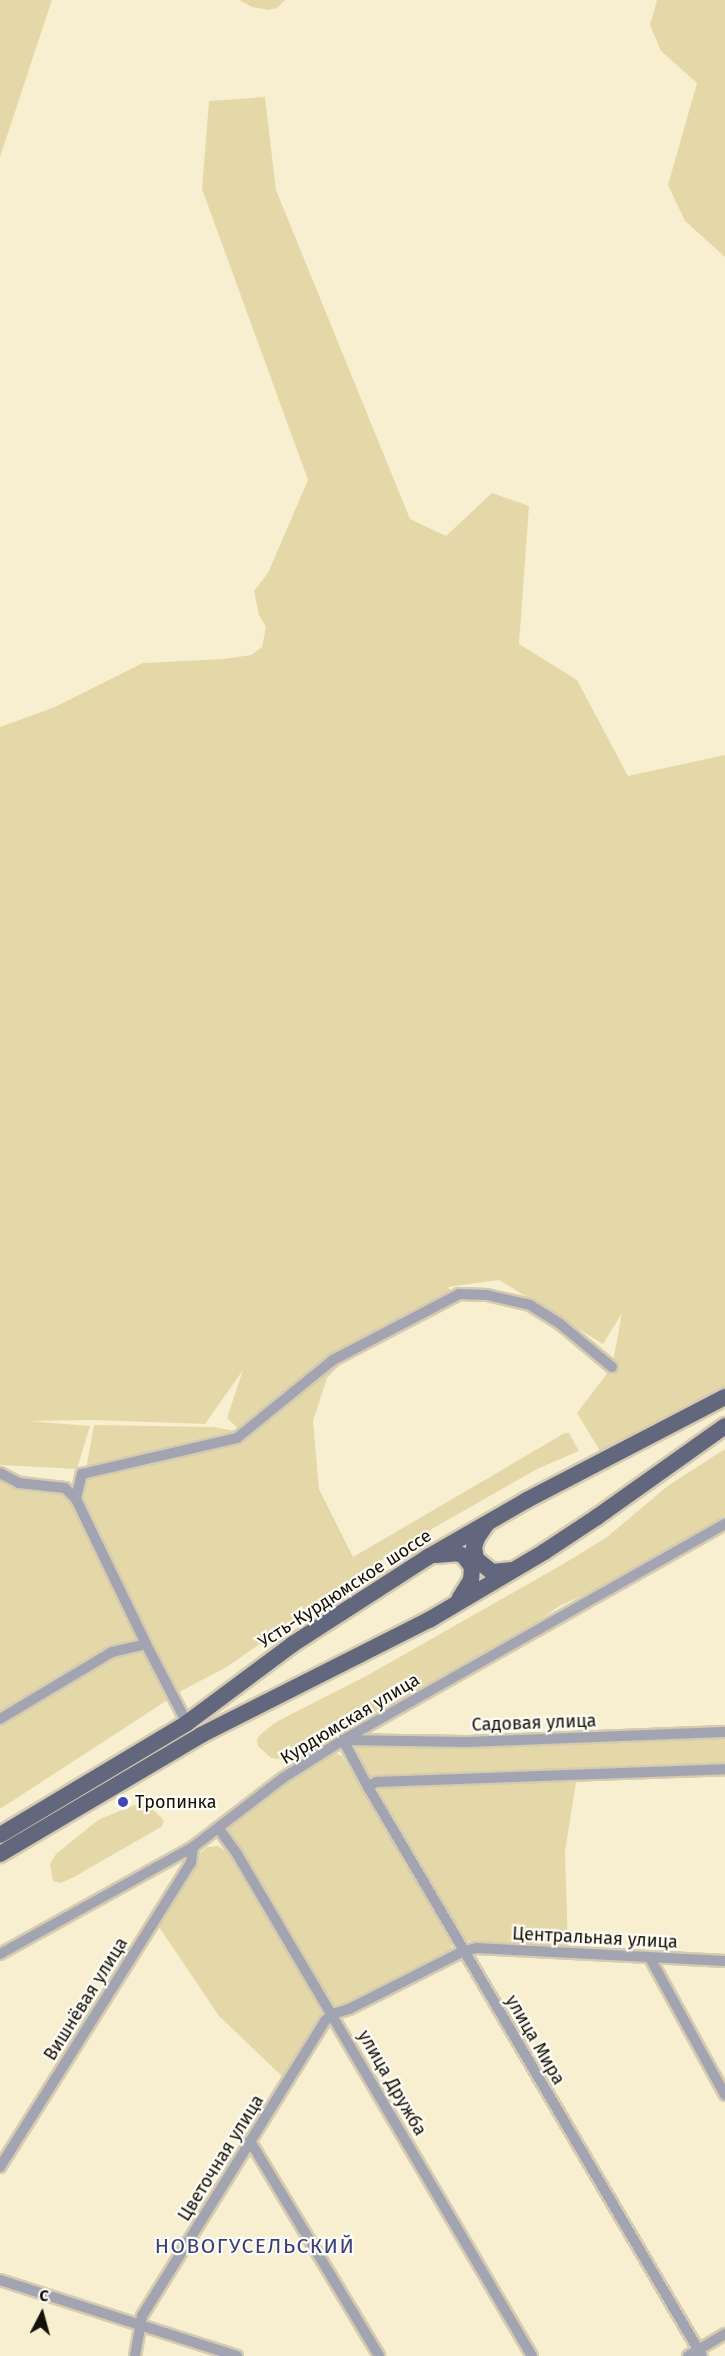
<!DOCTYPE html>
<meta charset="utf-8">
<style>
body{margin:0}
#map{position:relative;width:725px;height:2356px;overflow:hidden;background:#f8efd0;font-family:"Fira Sans",sans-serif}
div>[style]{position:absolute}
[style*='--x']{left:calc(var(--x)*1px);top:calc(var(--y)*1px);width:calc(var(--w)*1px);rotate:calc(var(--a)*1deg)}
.green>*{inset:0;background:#e5d8a8}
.roads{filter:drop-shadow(2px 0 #d4cbb0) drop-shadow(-2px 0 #d4cbb0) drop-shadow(0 2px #d4cbb0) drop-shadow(0 -2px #d4cbb0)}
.minor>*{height:10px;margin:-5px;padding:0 5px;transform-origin:5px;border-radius:5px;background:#a2a4b1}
.primary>*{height:16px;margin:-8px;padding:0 8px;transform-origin:8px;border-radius:8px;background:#62677d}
.dots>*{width:16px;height:16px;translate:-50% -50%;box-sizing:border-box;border:3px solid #fefcf6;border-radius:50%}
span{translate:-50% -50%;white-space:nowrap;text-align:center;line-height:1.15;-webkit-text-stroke:4.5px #fefcf6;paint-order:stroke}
.street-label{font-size:18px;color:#141106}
.poi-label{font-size:18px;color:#141106}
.left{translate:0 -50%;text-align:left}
.quarter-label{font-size:21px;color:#383e7a;letter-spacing:1.5px}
.north{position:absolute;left:12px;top:2284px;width:60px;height:60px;-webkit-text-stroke:4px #fefcf6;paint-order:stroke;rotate:6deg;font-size:16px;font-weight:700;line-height:24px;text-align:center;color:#141106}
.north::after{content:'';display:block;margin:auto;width:21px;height:27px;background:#141106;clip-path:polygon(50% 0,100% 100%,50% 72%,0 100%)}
</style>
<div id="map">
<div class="green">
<i style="clip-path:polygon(0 0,52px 0,0 157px)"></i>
<i style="clip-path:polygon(239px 0,285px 0,277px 8px,269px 10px,252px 7px)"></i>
<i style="clip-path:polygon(657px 0,725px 0,725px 257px,685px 221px,668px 185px,697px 83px,661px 51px,650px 25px)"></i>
<i style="clip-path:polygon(265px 97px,276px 190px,410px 519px,446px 536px,492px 493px,529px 506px,519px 644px,577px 680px,628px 776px,725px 755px,725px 1395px,605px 1459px,577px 1413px,612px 1367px,622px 1313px,603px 1344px,499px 1280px,448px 1287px,456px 1297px,356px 1349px,327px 1378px,313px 1421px,319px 1489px,353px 1557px,565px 1433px,569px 1433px,579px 1451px,537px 1469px,402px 1546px,225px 1668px,183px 1690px,0 1809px,0 1472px,83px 1485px,94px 1425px,213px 1427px,242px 1432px,227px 1418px,243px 1370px,205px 1424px,94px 1420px,28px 1421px,90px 1426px,77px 1469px,0 1465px,0 727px,55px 707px,143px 663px,224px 659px,251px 655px,262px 647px,266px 627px,259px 615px,254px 591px,268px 573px,308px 480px,202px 189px,209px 101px)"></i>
<i style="clip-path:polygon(725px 1449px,725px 1516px,600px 1588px,561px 1605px,530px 1627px,300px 1754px,277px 1759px,271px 1758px,258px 1746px,257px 1739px,261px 1734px,276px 1722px,368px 1675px,565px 1563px,607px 1537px,669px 1485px)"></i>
<i style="clip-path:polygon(725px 1735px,725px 1766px,371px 1778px,366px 1774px,353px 1746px)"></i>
<i style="clip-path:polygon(334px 1753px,342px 1756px,451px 1942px,452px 1950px,449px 1956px,349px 2005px,336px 2006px,329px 2002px,249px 1862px,228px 1833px,231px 1826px,277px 1788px)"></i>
<i style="clip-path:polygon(577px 1776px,565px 1851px,568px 1948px,475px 1944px,462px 1938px,377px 1791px,380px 1786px)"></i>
<i style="clip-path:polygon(134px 1805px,152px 1809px,161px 1817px,164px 1822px,161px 1827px,74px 1877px,60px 1883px,53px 1881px,50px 1864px,56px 1854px,98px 1820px)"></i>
<i style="clip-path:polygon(218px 1846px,235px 1857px,322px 2008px,321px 2020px,284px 2078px,219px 2016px,157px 1924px,199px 1854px,207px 1847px)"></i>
</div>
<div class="roads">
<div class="minor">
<i style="--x:0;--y:1473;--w:21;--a:28"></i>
<i style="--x:19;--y:1483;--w:46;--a:6.2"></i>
<i style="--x:65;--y:1488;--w:16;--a:45"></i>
<i style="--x:76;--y:1499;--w:161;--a:64.2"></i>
<i style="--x:146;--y:1644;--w:89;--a:62.6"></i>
<i style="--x:76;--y:1499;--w:26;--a:-77"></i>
<i style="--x:82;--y:1474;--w:159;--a:-13.1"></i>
<i style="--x:237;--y:1438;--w:124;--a:-39.1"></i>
<i style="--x:333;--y:1360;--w:142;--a:-27.6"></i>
<i style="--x:459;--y:1294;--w:28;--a:2"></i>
<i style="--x:487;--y:1295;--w:44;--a:13.1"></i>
<i style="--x:530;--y:1305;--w:34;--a:32"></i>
<i style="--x:559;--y:1323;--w:69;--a:39.7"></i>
<i style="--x:0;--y:1719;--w:131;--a:-30.9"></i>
<i style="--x:112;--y:1652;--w:35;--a:-13"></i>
<i style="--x:368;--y:1787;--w:9;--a:-32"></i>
<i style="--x:376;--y:1782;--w:349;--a:-2.1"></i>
<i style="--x:219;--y:1829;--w:31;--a:54"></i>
<i style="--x:237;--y:1854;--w:582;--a:59.56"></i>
<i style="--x:0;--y:1954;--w:221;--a:-29"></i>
<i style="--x:193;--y:1847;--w:113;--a:-37.5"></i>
<i style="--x:283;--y:1778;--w:71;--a:-32.3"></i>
<i style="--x:343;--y:1740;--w:439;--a:-29.5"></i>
<i style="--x:650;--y:1958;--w:156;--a:61.3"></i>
<i style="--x:250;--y:2141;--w:251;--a:59"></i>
<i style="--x:0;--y:2167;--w:359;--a:-57.9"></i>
<i style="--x:191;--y:1863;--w:16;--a:-83"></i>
<i style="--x:0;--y:2280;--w:249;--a:17.8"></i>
<i style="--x:135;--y:2356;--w:41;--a:-80.1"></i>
<i style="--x:142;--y:2316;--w:347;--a:-58.2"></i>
<i style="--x:325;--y:2021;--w:10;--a:-45"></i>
<i style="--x:332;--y:2014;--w:18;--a:-16"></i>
<i style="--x:349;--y:2009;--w:129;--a:-26.8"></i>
<i style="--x:464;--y:1951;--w:13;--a:-13"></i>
<i style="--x:477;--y:1948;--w:248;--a:3"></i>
<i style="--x:688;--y:2356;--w:43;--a:-30.7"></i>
<i style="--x:702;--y:2356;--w:660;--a:-120.41"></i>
<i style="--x:368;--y:1787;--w:53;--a:-118"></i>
<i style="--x:343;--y:1740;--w:123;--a:0.9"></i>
<i style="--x:466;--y:1742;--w:259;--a:-2.2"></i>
</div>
<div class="primary">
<i style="--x:486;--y:1525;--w:16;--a:125"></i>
<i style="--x:477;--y:1538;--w:9;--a:108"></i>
<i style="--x:474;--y:1547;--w:12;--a:81"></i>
<i style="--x:476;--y:1559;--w:21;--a:39"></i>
<i style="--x:492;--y:1572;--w:18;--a:-6"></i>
<i style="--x:436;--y:1555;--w:21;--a:-5"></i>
<i style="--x:457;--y:1553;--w:8;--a:23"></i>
<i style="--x:464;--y:1556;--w:14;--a:54"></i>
<i style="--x:472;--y:1567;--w:13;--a:94"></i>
<i style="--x:471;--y:1580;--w:22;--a:122"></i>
<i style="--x:0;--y:1835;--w:218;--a:-30.9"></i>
<i style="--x:187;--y:1723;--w:132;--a:-36.7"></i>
<i style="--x:293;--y:1644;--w:161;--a:-32.8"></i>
<i style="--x:428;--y:1557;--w:114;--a:-29.9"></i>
<i style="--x:527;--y:1500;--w:223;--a:-27.5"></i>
<i style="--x:0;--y:1854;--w:234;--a:-30.6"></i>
<i style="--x:201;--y:1735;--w:255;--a:-26.8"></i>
<i style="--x:429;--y:1620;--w:134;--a:-30.6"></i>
<i style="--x:544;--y:1552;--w:64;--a:-33.4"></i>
<i style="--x:597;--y:1517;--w:157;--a:-35.4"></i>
</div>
</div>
<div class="dots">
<i style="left:123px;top:1802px;background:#4546bc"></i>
</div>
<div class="street-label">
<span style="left:345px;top:1589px;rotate:-33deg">Усть-Курдюмское шоссе</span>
<span style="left:350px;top:1719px;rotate:-31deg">Курдюмская улица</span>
<span style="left:534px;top:1723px;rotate:-2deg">Садовая улица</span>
<span style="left:595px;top:1938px;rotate:3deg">Центральная улица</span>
<span style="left:86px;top:1999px;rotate:-58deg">Вишнёвая улица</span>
<span style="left:535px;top:2040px;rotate:60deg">улица Мира</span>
<span style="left:392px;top:2083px;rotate:60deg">улица Дружба</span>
<span style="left:221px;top:2158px;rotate:-58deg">Цветочная улица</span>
</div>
<div class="poi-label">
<span class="left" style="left:135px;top:1802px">Тропинка</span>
</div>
<div class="quarter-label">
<span style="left:255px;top:2246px">НОВОГУСЕЛЬСКИЙ</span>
</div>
<div class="north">С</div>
</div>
